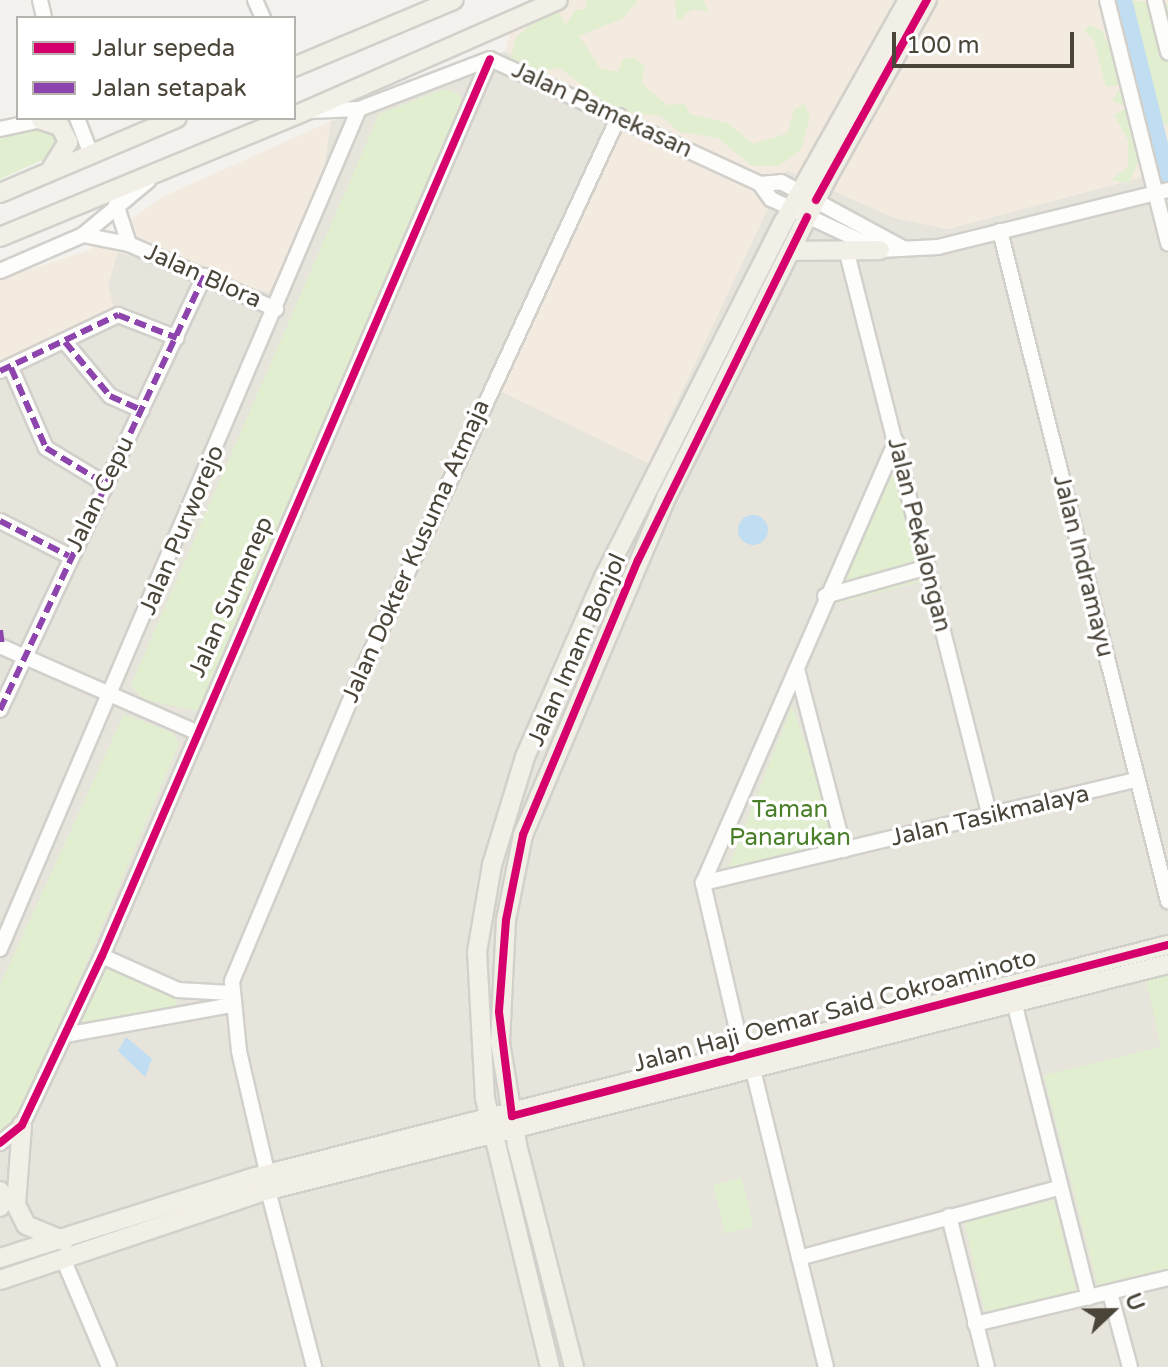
<!DOCTYPE html>
<style>
body{margin:0}
#map{position:relative;width:1168px;height:1367px;overflow:hidden;background:#f4f2ee;font-family:"Varela Round",sans-serif}
div>[style]{position:absolute}
[style*='--x']{left:calc(var(--x)*1px);top:calc(var(--y)*1px);width:calc(var(--w)*1px);rotate:calc(var(--a)*1deg)}
.residential>*{inset:0;background:#e7e4dc}
.commercial>*{inset:0;background:#f3ebdf}
.green>*{inset:0;background:#e1eecf}
.water>*{inset:0;background:#c0ddf1}
.round{border-radius:50%}
.river>*{height:22px;margin:-11px;padding:0 11px;transform-origin:11px;border-radius:11px;background:#c0ddf1}
.roads{filter:drop-shadow(2px 0 #d2d0cb) drop-shadow(-2px 0 #d2d0cb) drop-shadow(0 2px #d2d0cb) drop-shadow(0 -2px #d2d0cb)}
.minor>*{height:14px;margin:-7px;padding:0 7px;transform-origin:7px;border-radius:7px;background:#fdfdfc}
.major>*{height:18px;margin:-9px;padding:0 9px;transform-origin:9px;border-radius:9px;background:#f2efe6}
.quiet>*{height:6px;margin-top:-3px;transform-origin:0;background:repeating-linear-gradient(90deg,#8e44ad 0 12px,transparent 0 18px)}
.cycleway>*{height:8px;margin:-4px;padding:0 4px;transform-origin:4px;border-radius:4px;background:#d6006c}
span{translate:-50% -50%;white-space:nowrap;text-align:center;line-height:1.15;-webkit-text-stroke:7px #fff;paint-order:stroke}
.street-label{font-size:24px;color:#4b4439}
.park-label{font-size:24px;color:#4a7f2a}
.legend{position:absolute;left:16px;top:16px;width:280px;height:104px;box-sizing:border-box;background:#fff;border:2px solid #b7b4b0;margin:0;padding:10px 14px;list-style:none;font-size:24px;color:#4b4439}
.legend li{display:flex;align-items:center;gap:16px;height:40px}
.legend b{width:40px;border:2px solid #b7b4b0}
.north{position:absolute;left:1072px;top:1271px;width:80px;height:80px;-webkit-text-stroke:6px #fff;paint-order:stroke;rotate:68deg;font-size:22px;font-weight:700;line-height:32px;text-align:center;color:#4b4439}
.north::after{content:'';display:block;margin:auto;width:28px;height:36px;background:#4b4439;clip-path:polygon(50% 0,100% 100%,50% 72%,0 100%)}
.scale{position:absolute;left:892px;top:32px;width:182px;height:36px;box-sizing:border-box;border:4px solid #4b4439;border-top:0;padding-left:10px;font-size:24px;line-height:28px;white-space:nowrap;color:#4b4439;-webkit-text-stroke:6px #fff;paint-order:stroke}
</style>
<div id="map">
<div class="residential">
<i style="clip-path:polygon(505px 51px,623px 117px,648px 463px,786px 169px,895px 218px,948px 229px,1168px 170px,1168px 1367px,0 1367px,0 373px,108px 285px,117px 252px,268px 292px,319px 204px,331px 121px)"></i>
</div>
<div class="commercial">
<i style="clip-path:polygon(562px 0,1168px 0,1168px 170px,948px 229px,895px 218px,786px 170px,648px 463px,500px 391px,623px 117px,505px 51px,510px 32px)"></i>
<i style="clip-path:polygon(331px 121px,319px 204px,268px 292px,118px 252px,108px 285px,116px 317px,0 373px,0 279px,89px 250px,162px 197px)"></i>
</div>
<div class="green">
<i style="clip-path:polygon(585px 0,638px 0,623px 18px,579px 36px,600px 68px,618px 72px,623px 59px,634px 57px,645px 67px,641px 83px,667px 105px,685px 104px,690px 114px,728px 123px,753px 144px,788px 133px,794px 110px,804px 103px,810px 116px,801px 150px,779px 166px,752px 166px,718px 138px,679px 132px,661px 116px,616px 111px,560px 68px,540px 71px,511px 58px,516px 37px,540px 17px,559px 13px,566px 25px,575px 10px,587px 9px)"></i>
<i style="clip-path:polygon(675px 0,704px 0,708px 12px,692px 9px,677px 22px)"></i>
<i style="clip-path:polygon(1110px 0,1123px 15px,1148px 120px,1162px 145px,1161px 166px,1153px 171px,1141px 155px,1129px 183px,1111px 180px,1128px 167px,1128px 140px,1114px 115px,1128px 107px,1112px 101px,1123px 84px,1106px 87px,1094px 40px,1084px 31px,1089px 25px,1102px 31px,1118px 66px)"></i>
<i style="clip-path:polygon(1123px 0,1168px 4px,1168px 127px,1155px 116px)"></i>
<i style="clip-path:polygon(445px 89px,460px 95px,462px 106px,197px 711px,142px 699px,131px 685px,379px 114px)"></i>
<i style="clip-path:polygon(46px 129px,60px 144px,56px 154px,0 179px,0 134px)"></i>
<i style="clip-path:polygon(894px 458px,924px 581px,831px 605px)"></i>
<i style="clip-path:polygon(792px 706px,844px 853px,722px 884px)"></i>
<i style="clip-path:polygon(124px 714px,173px 733px,179px 744px,22px 1116px,0 1134px,0 985px)"></i>
<i style="clip-path:polygon(105px 965px,176px 995px,176px 1007px,76px 1026px)"></i>
<i style="clip-path:polygon(1168px 974px,1168px 1272px,1099px 1291px,1044px 1075px,1161px 1047px,1146px 980px)"></i>
<i style="clip-path:polygon(741px 1178px,754px 1226px,725px 1234px,713px 1185px)"></i>
<i style="clip-path:polygon(1054px 1200px,1078px 1297px,987px 1319px,964px 1222px)"></i>
</div>
<div class="water">
<i class="round" style="left:738px;top:515px;width:30px;height:30px"></i>
<i style="clip-path:polygon(126px 1037px,152px 1059px,145px 1077px,118px 1051px)"></i>
</div>
<div class="river">
<i style="--x:1121;--y:0;--w:194;--a:76"></i>
</div>
<div class="roads">
<div class="minor">
<i style="--x:40;--y:0;--w:18;--a:77"></i>
<i style="--x:255;--y:0;--w:20;--a:66"></i>
<i style="--x:1107;--y:0;--w:251;--a:75.9"></i>
<i style="--x:1155;--y:0;--w:54;--a:76"></i>
<i style="--x:309;--y:111;--w:50;--a:-2.3"></i>
<i style="--x:359;--y:109;--w:140;--a:-20.9"></i>
<i style="--x:490;--y:59;--w:298;--a:24.8"></i>
<i style="--x:760;--y:184;--w:19;--a:54"></i>
<i style="--x:771;--y:199;--w:120;--a:25.1"></i>
<i style="--x:880;--y:250;--w:58;--a:-3"></i>
<i style="--x:938;--y:247;--w:237;--a:-13.9"></i>
<i style="--x:77;--y:118;--w:40;--a:69"></i>
<i style="--x:0;--y:129;--w:52;--a:-12.2"></i>
<i style="--x:760;--y:184;--w:21;--a:-5"></i>
<i style="--x:781;--y:182;--w:139;--a:28.4"></i>
<i style="--x:116;--y:204;--w:42;--a:72"></i>
<i style="--x:1000;--y:231;--w:691;--a:75.92"></i>
<i style="--x:83;--y:235;--w:47;--a:11.1"></i>
<i style="--x:129;--y:244;--w:161;--a:23.9"></i>
<i style="--x:847;--y:253;--w:582;--a:75.77"></i>
<i style="--x:0;--y:271;--w:90;--a:-23.4"></i>
<i style="--x:83;--y:235;--w:85;--a:-39.7"></i>
<i style="--x:65;--y:342;--w:70;--a:50.2"></i>
<i style="--x:110;--y:396;--w:35;--a:24"></i>
<i style="--x:11;--y:368;--w:87;--a:66.4"></i>
<i style="--x:46;--y:448;--w:66;--a:31.3"></i>
<i style="--x:0;--y:371;--w:131;--a:-25.4"></i>
<i style="--x:118;--y:315;--w:63;--a:21.3"></i>
<i style="--x:0;--y:521;--w:77;--a:26.9"></i>
<i style="--x:825;--y:596;--w:107;--a:-15.7"></i>
<i style="--x:0;--y:646;--w:212;--a:23.7"></i>
<i style="--x:797;--y:669;--w:187;--a:75.4"></i>
<i style="--x:0;--y:710;--w:480;--a:-64.8"></i>
<i style="--x:703;--y:883;--w:446;--a:-13.4"></i>
<i style="--x:0;--y:949;--w:913;--a:-66.86"></i>
<i style="--x:102;--y:956;--w:83;--a:24.1"></i>
<i style="--x:178;--y:990;--w:53;--a:3.2"></i>
<i style="--x:1014;--y:1002;--w:305;--a:75.8"></i>
<i style="--x:65;--y:1035;--w:170;--a:-10.2"></i>
<i style="--x:743;--y:1055;--w:177;--a:-103.1"></i>
<i style="--x:703;--y:883;--w:482;--a:-66.4"></i>
<i style="--x:753;--y:1070;--w:306;--a:76.2"></i>
<i style="--x:0;--y:1143;--w:28;--a:-39"></i>
<i style="--x:22;--y:1125;--w:187;--a:-64.7"></i>
<i style="--x:102;--y:956;--w:977;--a:-66.61"></i>
<i style="--x:268;--y:1176;--w:128;--a:-103.1"></i>
<i style="--x:239;--y:1051;--w:70;--a:-95.7"></i>
<i style="--x:232;--y:981;--w:344;--a:-67.2"></i>
<i style="--x:365;--y:664;--w:604;--a:-65.13"></i>
<i style="--x:268;--y:1190;--w:183;--a:75.4"></i>
<i style="--x:949;--y:1216;--w:156;--a:75.9"></i>
<i style="--x:799;--y:1258;--w:269;--a:-15.1"></i>
<i style="--x:64;--y:1261;--w:115;--a:67"></i>
<i style="--x:1110;--y:1293;--w:77;--a:74.9"></i>
<i style="--x:975;--y:1324;--w:198;--a:-13.4"></i>
</div>
<div class="major">
<i style="--x:294;--y:67;--w:173;--a:-22.8"></i>
<i style="--x:294;--y:116;--w:288;--a:-23.7"></i>
<i style="--x:41;--y:120;--w:20;--a:18"></i>
<i style="--x:60;--y:126;--w:18;--a:63"></i>
<i style="--x:68;--y:142;--w:31;--a:122"></i>
<i style="--x:0;--y:193;--w:192;--a:-23"></i>
<i style="--x:0;--y:237;--w:313;--a:-22.4"></i>
<i style="--x:790;--y:251;--w:90;--a:-0.6"></i>
<i style="--x:22;--y:1125;--w:80;--a:94.3"></i>
<i style="--x:16;--y:1205;--w:22;--a:63"></i>
<i style="--x:26;--y:1225;--w:41;--a:22.8"></i>
<i style="--x:0;--y:1191;--w:16;--a:90"></i>
<i style="--x:0;--y:1258;--w:269;--a:-17.6"></i>
<i style="--x:256;--y:1177;--w:941;--a:-14.27"></i>
<i style="--x:0;--y:1280;--w:275;--a:-18.6"></i>
<i style="--x:261;--y:1192;--w:935;--a:-14.11"></i>
<i style="--x:550;--y:1367;--w:276;--a:-103.6"></i>
<i style="--x:485;--y:1099;--w:147;--a:-93.1"></i>
<i style="--x:477;--y:952;--w:88;--a:-80.2"></i>
<i style="--x:492;--y:865;--w:113;--a:-73"></i>
<i style="--x:525;--y:757;--w:197;--a:-66.3"></i>
<i style="--x:604;--y:577;--w:397;--a:-63.2"></i>
<i style="--x:783;--y:223;--w:256;--a:-60.7"></i>
<i style="--x:574;--y:1367;--w:229;--a:-104.4"></i>
<i style="--x:517;--y:1145;--w:104;--a:-99.4"></i>
<i style="--x:500;--y:1042;--w:122;--a:-87.2"></i>
<i style="--x:506;--y:920;--w:87;--a:-78.7"></i>
<i style="--x:523;--y:835;--w:368;--a:-67"></i>
<i style="--x:667;--y:496;--w:356;--a:-63.3"></i>
<i style="--x:827;--y:178;--w:204;--a:-60.7"></i>
</div>
</div>
<div class="quiet">
<i style="--x:65;--y:342;--w:70;--a:50.2"></i>
<i style="--x:110;--y:396;--w:35;--a:24"></i>
<i style="--x:11;--y:368;--w:87;--a:66.4"></i>
<i style="--x:46;--y:448;--w:66;--a:31.3"></i>
<i style="--x:0;--y:371;--w:131;--a:-25.4"></i>
<i style="--x:118;--y:315;--w:63;--a:21.3"></i>
<i style="--x:0;--y:521;--w:77;--a:26.9"></i>
<i style="--x:0;--y:630;--w:16;--a:83"></i>
<i style="--x:0;--y:710;--w:480;--a:-64.8"></i>
</div>
<div class="cycleway">
<i style="--x:816;--y:200;--w:229;--a:-61"></i>
<i style="--x:807;--y:217;--w:382;--a:116.2"></i>
<i style="--x:638;--y:560;--w:298;--a:112.7"></i>
<i style="--x:523;--y:835;--w:87;--a:101.3"></i>
<i style="--x:506;--y:920;--w:92;--a:94.4"></i>
<i style="--x:499;--y:1012;--w:105;--a:82.9"></i>
<i style="--x:512;--y:1116;--w:678;--a:-14.61"></i>
<i style="--x:0;--y:1143;--w:28;--a:-39"></i>
<i style="--x:22;--y:1125;--w:187;--a:-64.7"></i>
<i style="--x:102;--y:956;--w:977;--a:-66.61"></i>
</div>
<div class="street-label">
<span style="left:602px;top:110px;rotate:25deg">Jalan Pamekasan</span>
<span style="left:203px;top:276px;rotate:24deg">Jalan Blora</span>
<span style="left:100px;top:494px;rotate:-64deg">Jalan Cepu</span>
<span style="left:182px;top:530px;rotate:-67deg">Jalan Purworejo</span>
<span style="left:919px;top:535px;rotate:76deg">Jalan Pekalongan</span>
<span style="left:416px;top:551px;rotate:-66deg">Jalan Dokter Kusuma Atmaja</span>
<span style="left:1083px;top:566px;rotate:76deg">Jalan Indramayu</span>
<span style="left:231px;top:597px;rotate:-66deg">Jalan Sumenep</span>
<span style="left:577px;top:650px;rotate:-66deg">Jalan Imam Bonjol</span>
<span style="left:990px;top:816px;rotate:-13deg">Jalan Tasikmalaya</span>
<span style="left:835px;top:1011px;rotate:-15deg">Jalan Haji Oemar Said Cokroaminoto</span>
</div>
<div class="park-label">
<span style="left:790px;top:824px">Taman<br>Panarukan</span>
</div>
<ul class="legend">
<li><b style="height:10px;background:#d6006c"></b>Jalur sepeda</li>
<li><b style="height:10px;background:#8e44ad"></b>Jalan setapak</li>
</ul>
<div class="north">U</div>
<div class="scale">100 m</div>
</div>
